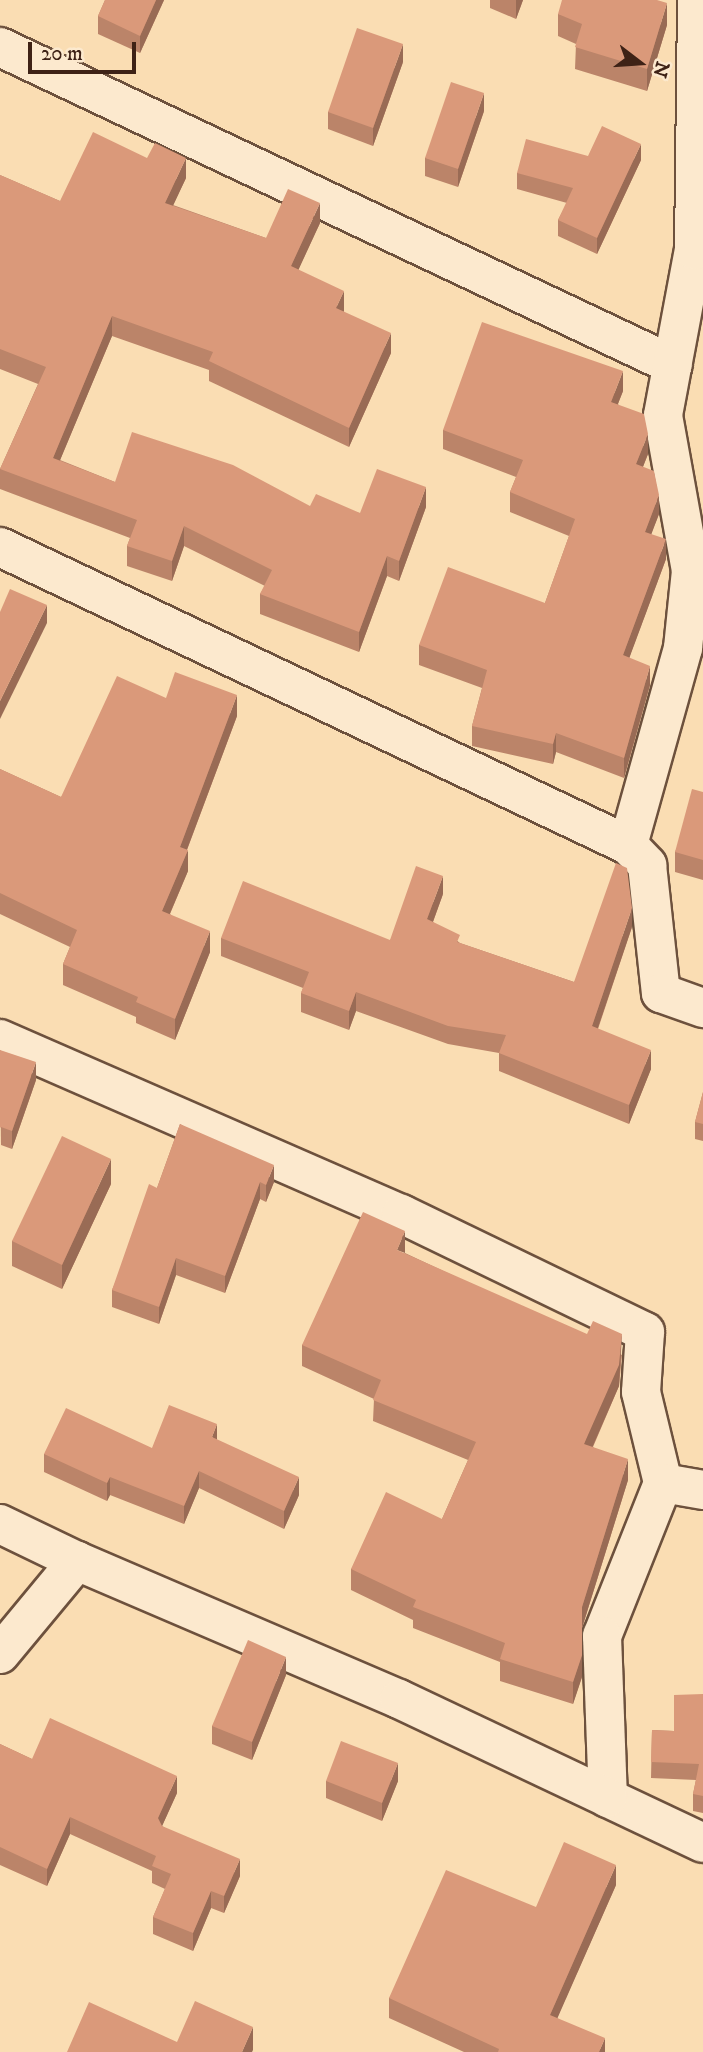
<!DOCTYPE html>
<style>
body{margin:0}
#map{position:relative;width:703px;height:2052px;overflow:hidden;background:#faddb3;font-family:"IM FELL DW Pica",serif}
div>[style]{position:absolute}
[style*='--x']{left:calc(var(--x)*1px);top:calc(var(--y)*1px);width:calc(var(--w)*1px);rotate:calc(var(--a)*1deg)}
.roads{filter:drop-shadow(2px 0 #6d513d) drop-shadow(-2px 0 #6d513d) drop-shadow(0 2px #6d513d) drop-shadow(0 -2px #6d513d)}
.minor>*{height:38px;margin:-19px;padding:0 19px;transform-origin:19px;border-radius:19px;background:#fce9ce}
.wall>*{inset:0;background:#bb8469}
.shaded-wall>*{inset:0;background:#996b55}
.building>*{inset:0;background:#da997a}
span{translate:-50% -50%;white-space:nowrap;text-align:center;line-height:1.15;-webkit-text-stroke:6px #fce9ce;paint-order:stroke}
.north{position:absolute;left:605px;top:28px;width:70px;height:70px;-webkit-text-stroke:5px #fce9ce;paint-order:stroke;rotate:107deg;font-size:19px;font-weight:700;line-height:28px;text-align:center;color:#3e2216}
.north::after{content:'';display:block;margin:auto;width:24px;height:32px;background:#3e2216;clip-path:polygon(50% 0,100% 100%,50% 72%,0 100%)}
.scale{position:absolute;left:28px;top:42px;width:108px;height:32px;box-sizing:border-box;border:4px solid #3e2216;border-top:0;padding-left:9px;font-size:21px;line-height:24px;white-space:nowrap;color:#3e2216;-webkit-text-stroke:5px #fce9ce;paint-order:stroke}
</style>
<div id="map">
<div class="roads">
<div class="minor">
<i style="--x:0;--y:47;--w:744;--a:25.29"></i>
<i style="--x:0;--y:547;--w:695;--a:25.39"></i>
<i style="--x:628;--y:845;--w:28;--a:46"></i>
<i style="--x:647;--y:865;--w:129;--a:83.8"></i>
<i style="--x:661;--y:993;--w:45;--a:19.7"></i>
<i style="--x:628;--y:845;--w:205;--a:-74.4"></i>
<i style="--x:683;--y:648;--w:77;--a:-84.1"></i>
<i style="--x:691;--y:571;--w:158;--a:-100.2"></i>
<i style="--x:663;--y:415;--w:168;--a:-79.4"></i>
<i style="--x:694;--y:250;--w:250;--a:-89.3"></i>
<i style="--x:0;--y:1039;--w:438;--a:23.6"></i>
<i style="--x:401;--y:1214;--w:271;--a:25.8"></i>
<i style="--x:645;--y:1332;--w:60;--a:93.8"></i>
<i style="--x:641;--y:1392;--w:94;--a:76.4"></i>
<i style="--x:663;--y:1483;--w:41;--a:9.9"></i>
<i style="--x:663;--y:1483;--w:165;--a:111.7"></i>
<i style="--x:602;--y:1636;--w:162;--a:87.9"></i>
<i style="--x:608;--y:1798;--w:105;--a:25.3"></i>
<i style="--x:0;--y:1524;--w:85;--a:25.7"></i>
<i style="--x:0;--y:1654;--w:121;--a:-50.4"></i>
<i style="--x:77;--y:1561;--w:350;--a:23.2"></i>
<i style="--x:399;--y:1699;--w:231;--a:25.3"></i>
</div>
</div>
<div class="wall">
<i style="clip-path:polygon(105px 0,164px 0,140px 53px,98px 34px,98px 16px)"></i>
<i style="clip-path:polygon(490px 0,523px 0,516px 19px,490px 8px)"></i>
<i style="clip-path:polygon(558px 14px,667px 25px,647px 91px,575px 69px,576px 44px,558px 36px)"></i>
<i style="clip-path:polygon(403px 62px,373px 146px,328px 129px,328px 112px)"></i>
<i style="clip-path:polygon(484px 111px,458px 187px,425px 176px,425px 158px)"></i>
<i style="clip-path:polygon(588px 156px,641px 160px,597px 254px,558px 236px,558px 220px,567px 203px,517px 189px,517px 173px)"></i>
<i style="clip-path:polygon(0 175px,60px 201px,186px 178px,173px 205px,266px 238px,320px 223px,298px 270px,344px 312px,391px 353px,349px 447px,209px 381px,209px 370px,112px 336px,60px 460px,115px 482px,360px 513px,426px 507px,399px 581px,387px 576px,359px 652px,260px 614px,260px 594px,265px 586px,184px 546px,172px 581px,127px 566px,127px 546px,130px 538px,0 489px,0 469px,38px 384px,0 369px)"></i>
<i style="clip-path:polygon(623px 391px,618px 404px,648px 454px,643px 467px,659px 514px,651px 534px,666px 559px,629px 658px,650px 685px,624px 778px,556px 752px,553px 764px,472px 746px,472px 726px,482px 688px,419px 665px,419px 645px,545px 603px,569px 536px,510px 512px,510px 492px,516px 477px,443px 449px,443px 430px)"></i>
<i style="clip-path:polygon(166px 698px,237px 716px,187px 850px,188px 871px,170px 914px,210px 952px,175px 1040px,136px 1023px,136px 1017px,63px 985px,63px 964px,70px 947px,0 914px,0 769px,61px 797px)"></i>
<i style="clip-path:polygon(703px 792px,703px 880px,675px 872px,675px 852px)"></i>
<i style="clip-path:polygon(443px 894px,433px 922px,460px 943px,574px 982px,632px 927px,598px 1029px,651px 1069px,629px 1124px,499px 1071px,499px 1053px,448px 1044px,356px 1011px,349px 1030px,301px 1012px,301px 993px,303px 988px,221px 956px,221px 938px,390px 940px)"></i>
<i style="clip-path:polygon(0 1050px,36px 1080px,12px 1149px,1px 1145px)"></i>
<i style="clip-path:polygon(703px 1092px,703px 1141px,695px 1139px,695px 1122px)"></i>
<i style="clip-path:polygon(180px 1124px,274px 1182px,266px 1202px,260px 1199px,225px 1293px,176px 1275px,159px 1324px,112px 1307px,112px 1290px,157px 1188px)"></i>
<i style="clip-path:polygon(111px 1184px,62px 1289px,12px 1266px,12px 1241px)"></i>
<i style="clip-path:polygon(405px 1253px,622px 1355px,619px 1386px,593px 1447px,628px 1480px,582px 1628px,582px 1677px,573px 1704px,500px 1681px,500px 1662px,413px 1628px,413px 1620px,351px 1590px,351px 1569px,442px 1519px,468px 1460px,373px 1421px,374px 1399px,302px 1366px,302px 1345px)"></i>
<i style="clip-path:polygon(217px 1440px,299px 1495px,284px 1529px,199px 1488px,184px 1524px,110px 1495px,107px 1501px,44px 1472px,44px 1454px,152px 1448px)"></i>
<i style="clip-path:polygon(286px 1675px,252px 1760px,212px 1744px,212px 1726px)"></i>
<i style="clip-path:polygon(703px 1694px,703px 1813px,693px 1811px,693px 1794px,696px 1780px,651px 1778px,652px 1730px,674px 1731px)"></i>
<i style="clip-path:polygon(0 1744px,32px 1759px,177px 1793px,162px 1826px,240px 1876px,224px 1913px,211px 1908px,193px 1951px,153px 1934px,153px 1917px,165px 1889px,152px 1883px,152px 1871px,70px 1834px,47px 1886px,0 1865px)"></i>
<i style="clip-path:polygon(326px 1781px,398px 1781px,382px 1821px,326px 1798px)"></i>
<i style="clip-path:polygon(616px 1885px,557px 2018px,605px 2052px,464px 2052px,389px 2018px,389px 1998px,536px 1907px)"></i>
</div>
<div class="shaded-wall">
<i style="clip-path:polygon(156px 0,164px 0,140px 53px,140px 36px)"></i>
<i style="clip-path:polygon(516px 0,523px 0,516px 19px)"></i>
<i style="clip-path:polygon(667px 3px,667px 25px,647px 91px,647px 69px)"></i>
<i style="clip-path:polygon(403px 44px,403px 62px,373px 146px,373px 128px)"></i>
<i style="clip-path:polygon(484px 93px,484px 111px,458px 187px,458px 169px)"></i>
<i style="clip-path:polygon(641px 144px,641px 160px,597px 254px,597px 238px)"></i>
<i style="clip-path:polygon(186px 158px,186px 178px,165px 223px,165px 203px)"></i>
<i style="clip-path:polygon(320px 203px,320px 223px,291px 286px,291px 266px)"></i>
<i style="clip-path:polygon(344px 291px,344px 311px,336px 328px,336px 308px)"></i>
<i style="clip-path:polygon(112px 316px,112px 336px,53px 477px,53px 458px)"></i>
<i style="clip-path:polygon(391px 333px,391px 353px,349px 447px,349px 428px)"></i>
<i style="clip-path:polygon(623px 371px,623px 391px,611px 421px,611px 402px)"></i>
<i style="clip-path:polygon(648px 434px,648px 454px,636px 484px,636px 464px)"></i>
<i style="clip-path:polygon(426px 487px,426px 507px,399px 581px,399px 561px)"></i>
<i style="clip-path:polygon(659px 495px,659px 514px,645px 551px,645px 532px)"></i>
<i style="clip-path:polygon(184px 526px,184px 546px,172px 581px,172px 561px)"></i>
<i style="clip-path:polygon(666px 539px,666px 559px,623px 675px,623px 655px)"></i>
<i style="clip-path:polygon(387px 556px,387px 576px,359px 652px,359px 632px)"></i>
<i style="clip-path:polygon(47px 605px,47px 623px,0 719px,0 701px)"></i>
<i style="clip-path:polygon(650px 666px,650px 685px,624px 778px,624px 758px)"></i>
<i style="clip-path:polygon(237px 695px,237px 716px,180px 868px,180px 847px)"></i>
<i style="clip-path:polygon(556px 733px,556px 752px,553px 764px,553px 744px)"></i>
<i style="clip-path:polygon(188px 850px,188px 871px,162px 932px,162px 911px)"></i>
<i style="clip-path:polygon(443px 876px,443px 894px,427px 938px,427px 919px)"></i>
<i style="clip-path:polygon(632px 908px,632px 927px,592px 1045px,592px 1026px)"></i>
<i style="clip-path:polygon(210px 931px,210px 952px,175px 1040px,175px 1019px)"></i>
<i style="clip-path:polygon(356px 992px,356px 1011px,349px 1030px,349px 1011px)"></i>
<i style="clip-path:polygon(651px 1050px,651px 1069px,629px 1124px,629px 1105px)"></i>
<i style="clip-path:polygon(36px 1062px,36px 1080px,12px 1149px,12px 1131px)"></i>
<i style="clip-path:polygon(111px 1159px,111px 1184px,62px 1289px,62px 1265px)"></i>
<i style="clip-path:polygon(274px 1165px,274px 1182px,266px 1202px,266px 1185px)"></i>
<i style="clip-path:polygon(260px 1182px,260px 1199px,225px 1293px,225px 1276px)"></i>
<i style="clip-path:polygon(405px 1231px,405px 1253px,397px 1250px)"></i>
<i style="clip-path:polygon(176px 1258px,176px 1275px,159px 1324px,159px 1307px)"></i>
<i style="clip-path:polygon(622px 1334px,619px 1386px,584px 1466px,584px 1444px)"></i>
<i style="clip-path:polygon(217px 1424px,217px 1442px,212px 1437px)"></i>
<i style="clip-path:polygon(628px 1459px,628px 1480px,582px 1628px,582px 1607px)"></i>
<i style="clip-path:polygon(199px 1471px,199px 1488px,184px 1524px,184px 1506px)"></i>
<i style="clip-path:polygon(110px 1477px,110px 1495px,107px 1501px,107px 1483px)"></i>
<i style="clip-path:polygon(299px 1477px,299px 1495px,284px 1529px,284px 1511px)"></i>
<i style="clip-path:polygon(582px 1655px,582px 1677px,573px 1704px,573px 1682px)"></i>
<i style="clip-path:polygon(286px 1657px,286px 1675px,252px 1760px,252px 1742px)"></i>
<i style="clip-path:polygon(398px 1763px,398px 1781px,382px 1821px,382px 1803px)"></i>
<i style="clip-path:polygon(177px 1776px,177px 1793px,158px 1835px,158px 1818px)"></i>
<i style="clip-path:polygon(70px 1817px,70px 1834px,47px 1886px,47px 1869px)"></i>
<i style="clip-path:polygon(240px 1859px,240px 1876px,224px 1913px,224px 1896px)"></i>
<i style="clip-path:polygon(616px 1865px,616px 1885px,550px 2035px,550px 2015px)"></i>
<i style="clip-path:polygon(211px 1891px,211px 1908px,193px 1951px,193px 1933px)"></i>
<i style="clip-path:polygon(253px 2027px,253px 2050px,252px 2052px,242px 2052px)"></i>
<i style="clip-path:polygon(605px 2038px,605px 2052px,599px 2052px)"></i>
</div>
<div class="building">
<i style="clip-path:polygon(105px 0,156px 0,140px 36px,98px 16px)"></i>
<i style="clip-path:polygon(562px 0,657px 0,667px 3px,647px 69px,575px 47px,582px 24px,558px 14px)"></i>
<i style="clip-path:polygon(357px 28px,403px 44px,373px 128px,328px 112px)"></i>
<i style="clip-path:polygon(451px 82px,484px 93px,458px 169px,425px 158px)"></i>
<i style="clip-path:polygon(602px 126px,641px 144px,597px 238px,558px 220px,573px 188px,517px 173px,526px 139px,588px 156px)"></i>
<i style="clip-path:polygon(93px 132px,147px 158px,155px 143px,186px 158px,165px 203px,266px 238px,288px 189px,320px 203px,291px 266px,344px 291px,336px 308px,391px 333px,349px 428px,209px 361px,213px 352px,112px 316px,53px 458px,115px 482px,132px 432px,233px 465px,310px 506px,316px 494px,360px 513px,377px 469px,426px 487px,399px 561px,387px 556px,359px 632px,260px 594px,272px 570px,184px 526px,172px 561px,127px 546px,137px 520px,0 469px,46px 367px,0 349px,0 175px,60px 201px)"></i>
<i style="clip-path:polygon(482px 322px,623px 371px,611px 402px,644px 414px,648px 434px,636px 464px,654px 471px,659px 495px,645px 532px,666px 539px,623px 655px,650px 666px,624px 758px,556px 733px,553px 744px,472px 726px,487px 670px,419px 645px,448px 567px,545px 603px,575px 519px,510px 492px,523px 460px,443px 430px)"></i>
<i style="clip-path:polygon(10px 589px,47px 605px,0 701px,0 612px)"></i>
<i style="clip-path:polygon(175px 672px,237px 695px,180px 847px,188px 850px,162px 911px,210px 931px,175px 1019px,136px 1002px,138px 997px,63px 964px,77px 930px,0 893px,0 769px,61px 797px,117px 676px,166px 698px)"></i>
<i style="clip-path:polygon(692px 789px,703px 792px,703px 860px,675px 852px)"></i>
<i style="clip-path:polygon(616px 863px,627px 868px,632px 908px,592px 1026px,651px 1050px,629px 1105px,499px 1053px,506px 1035px,448px 1026px,356px 992px,349px 1011px,301px 993px,309px 972px,221px 938px,243px 881px,390px 940px,416px 866px,443px 876px,427px 919px,460px 935px,457px 942px,574px 982px)"></i>
<i style="clip-path:polygon(0 1050px,36px 1062px,12px 1131px,1px 1127px,0 1128px)"></i>
<i style="clip-path:polygon(703px 1092px,703px 1124px,695px 1122px)"></i>
<i style="clip-path:polygon(180px 1124px,274px 1165px,266px 1185px,260px 1182px,225px 1276px,176px 1258px,159px 1307px,112px 1290px,149px 1184px,157px 1188px)"></i>
<i style="clip-path:polygon(62px 1136px,111px 1159px,62px 1265px,12px 1241px)"></i>
<i style="clip-path:polygon(363px 1212px,405px 1231px,397px 1250px,587px 1334px,593px 1321px,622px 1334px,619px 1365px,584px 1444px,628px 1459px,582px 1607px,582px 1655px,573px 1682px,500px 1659px,505px 1643px,413px 1607px,416px 1600px,351px 1569px,386px 1492px,442px 1519px,476px 1442px,373px 1400px,381px 1380px,302px 1345px)"></i>
<i style="clip-path:polygon(169px 1405px,217px 1424px,212px 1437px,299px 1477px,284px 1511px,199px 1471px,184px 1506px,110px 1477px,107px 1483px,44px 1454px,66px 1408px,152px 1448px)"></i>
<i style="clip-path:polygon(248px 1640px,286px 1657px,252px 1742px,212px 1726px)"></i>
<i style="clip-path:polygon(703px 1694px,703px 1796px,693px 1794px,699px 1764px,651px 1762px,652px 1730px,674px 1731px,674px 1695px)"></i>
<i style="clip-path:polygon(50px 1718px,177px 1776px,158px 1818px,162px 1826px,240px 1859px,224px 1896px,211px 1891px,193px 1933px,153px 1917px,171px 1874px,152px 1866px,156px 1856px,70px 1817px,47px 1869px,0 1847px,0 1744px,32px 1759px)"></i>
<i style="clip-path:polygon(341px 1741px,398px 1763px,382px 1803px,326px 1781px)"></i>
<i style="clip-path:polygon(564px 1842px,616px 1865px,550px 2015px,605px 2038px,599px 2052px,498px 2052px,499px 2049px,389px 1998px,446px 1870px,536px 1907px)"></i>
<i style="clip-path:polygon(195px 2001px,253px 2027px,242px 2052px,67px 2052px,89px 2002px,177px 2042px)"></i>
</div>
<div class="north">N</div>
<div class="scale">20 m</div>
</div>
